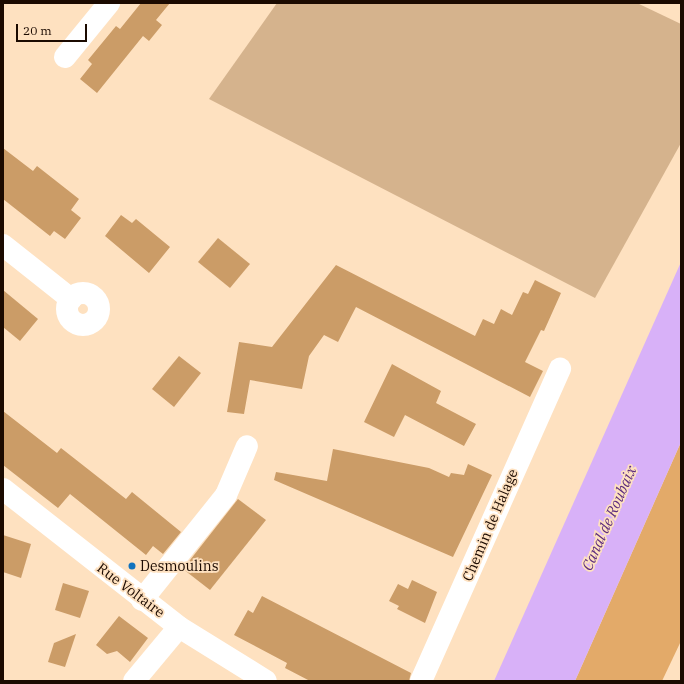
<!DOCTYPE html>
<style>
body{margin:0}
#map{position:relative;width:684px;height:684px;overflow:hidden;background:#fee1c0;font-family:"IBM Plex Serif",serif}
div>[style]{position:absolute}
[style*='--x']{left:calc(var(--x)*1px);top:calc(var(--y)*1px);width:calc(var(--w)*1px);rotate:calc(var(--a)*1deg)}
.green>*{inset:0;background:#d5b38d}
.forest>*{inset:0;background:#e3aa69}
.water>*{inset:0;background:#d8b1f8}
.building>*{inset:0;background:#cb9c67}
.minor>*{height:22px;margin:-11px;padding:0 11px;transform-origin:11px;border-radius:11px;background:#fff}
.minor>.ring{margin:-11px;padding:0;box-sizing:content-box;background:none;border:22px solid #fff;border-radius:50%}
.dots>*{width:11px;height:11px;translate:-50% -50%;box-sizing:border-box;border:2px solid #fee1c0;border-radius:50%}
span{translate:-50% -50%;white-space:nowrap;text-align:center;line-height:1.15;-webkit-text-stroke:3.5px #fee1c0;paint-order:stroke}
.street-label{font-size:14px;color:#1b0a00}
.poi-label{font-size:14px;color:#1b0a00}
.left{translate:0 -50%;text-align:left}
.water-label{font-size:15px;color:#5d2c7e;font-style:italic}
.frame{position:absolute;inset:0;border:4px solid #1b0a00;pointer-events:none}
.scale{position:absolute;left:16px;top:24px;width:71px;height:18px;box-sizing:border-box;border:2px solid #1b0a00;border-top:0;padding-left:5px;font-size:12px;line-height:14px;white-space:nowrap;color:#1b0a00;-webkit-text-stroke:3px #fee1c0;paint-order:stroke}
</style>
<div id="map">
<div class="green">
<i style="clip-path:polygon(277px 3px,637px 3px,681px 24px,681px 143px,595px 298px,209px 99px)"></i>
</div>
<div class="forest">
<i style="clip-path:polygon(681px 442px,681px 641px,662px 681px,575px 681px)"></i>
</div>
<div class="water">
<i style="clip-path:polygon(681px 262px,681px 442px,575px 681px,494px 681px)"></i>
</div>
<div class="building">
<i style="clip-path:polygon(141px 3px,170px 3px,156px 20px,162px 25px,149px 41px,143px 36px,97px 93px,80px 79px,92px 64px,88px 60px,116px 26px,120px 29px)"></i>
<i style="clip-path:polygon(3px 148px,33px 171px,37px 166px,79px 199px,71px 210px,81px 218px,65px 239px,54px 231px,50px 236px,3px 199px)"></i>
<i style="clip-path:polygon(121px 215px,132px 223px,136px 219px,170px 247px,149px 273px,105px 236px)"></i>
<i style="clip-path:polygon(218px 238px,250px 264px,230px 288px,198px 262px)"></i>
<i style="clip-path:polygon(336px 265px,475px 336px,483px 319px,494px 324px,501px 309px,512px 315px,523px 292px,528px 294px,535px 280px,561px 293px,544px 331px,541px 330px,525px 362px,543px 371px,530px 397px,356px 307px,338px 342px,324px 335px,309px 356px,302px 389px,250px 380px,244px 414px,227px 412px,239px 342px,272px 347px)"></i>
<i style="clip-path:polygon(3px 290px,38px 319px,20px 341px,3px 327px)"></i>
<i style="clip-path:polygon(179px 356px,201px 373px,174px 407px,152px 389px)"></i>
<i style="clip-path:polygon(392px 364px,441px 391px,436px 403px,476px 424px,464px 446px,405px 415px,394px 437px,364px 422px)"></i>
<i style="clip-path:polygon(3px 411px,57px 453px,61px 448px,126px 499px,132px 492px,181px 532px,163px 554px,153px 546px,146px 555px,70px 494px,58px 508px,3px 465px)"></i>
<i style="clip-path:polygon(333px 449px,429px 468px,449px 477px,451px 473px,464px 475px,468px 464px,492px 475px,453px 557px,274px 480px,276px 472px,327px 481px)"></i>
<i style="clip-path:polygon(238px 499px,266px 520px,210px 590px,183px 569px)"></i>
<i style="clip-path:polygon(3px 535px,31px 544px,21px 578px,3px 572px)"></i>
<i style="clip-path:polygon(412px 580px,437px 592px,425px 623px,397px 609px,399px 606px,389px 601px,398px 584px,408px 589px)"></i>
<i style="clip-path:polygon(63px 583px,89px 591px,80px 618px,55px 610px)"></i>
<i style="clip-path:polygon(262px 596px,411px 673px,409px 681px,310px 681px,285px 668px,287px 663px,234px 635px,248px 610px,253px 613px)"></i>
<i style="clip-path:polygon(119px 616px,148px 638px,130px 662px,117px 651px,107px 654px,96px 645px)"></i>
<i style="clip-path:polygon(76px 634px,65px 667px,48px 662px,54px 643px)"></i>
</div>
<div class="minor">
<i style="--x:65;--y:57;--w:70;--a:-50.8"></i>
<i style="--x:3;--y:245;--w:87;--a:38.5"></i>
<i class="ring" style="left:67px;top:293px;width:10px;height:10px"></i>
<i style="--x:3;--y:489;--w:224;--a:38.1"></i>
<i style="--x:179;--y:627;--w:102;--a:31.8"></i>
<i style="--x:142;--y:600;--w:134;--a:-51.3"></i>
<i style="--x:226;--y:495;--w:53;--a:-66.8"></i>
<i style="--x:134;--y:681;--w:70;--a:-50.2"></i>
<i style="--x:421;--y:681;--w:342;--a:-66"></i>
</div>
<div class="dots">
<i style="left:132px;top:566px;background:#1072be"></i>
</div>
<div class="street-label">
<span style="left:490px;top:525px;rotate:-67deg">Chemin de Halage</span>
<span style="left:131px;top:590px;rotate:37deg">Rue Voltaire</span>
</div>
<div class="poi-label">
<span class="left" style="left:140px;top:566px">Desmoulins</span>
</div>
<div class="water-label">
<span style="left:609px;top:518px;rotate:-66deg">Canal de Roubaix</span>
</div>
<div class="frame"></div>
<div class="scale">20 m</div>
</div>
